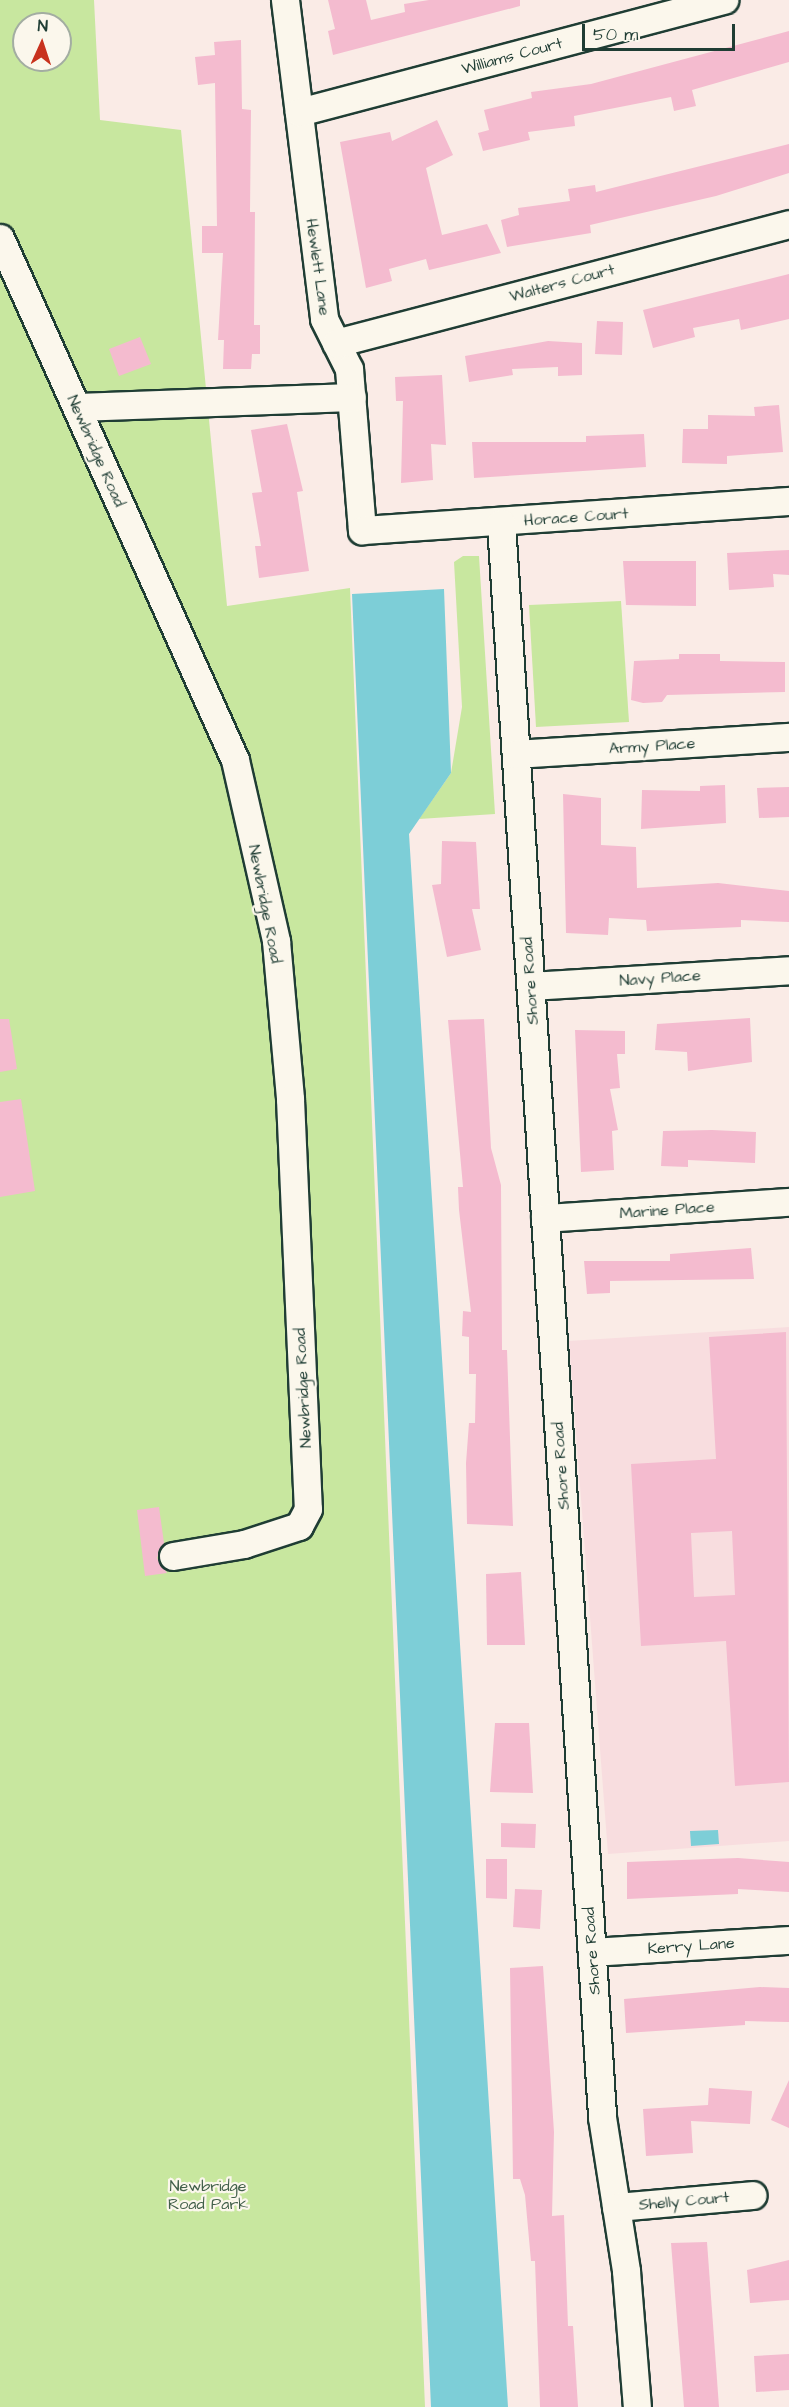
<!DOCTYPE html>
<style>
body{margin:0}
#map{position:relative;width:789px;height:2407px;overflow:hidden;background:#faebe6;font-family:"Architects Daughter",sans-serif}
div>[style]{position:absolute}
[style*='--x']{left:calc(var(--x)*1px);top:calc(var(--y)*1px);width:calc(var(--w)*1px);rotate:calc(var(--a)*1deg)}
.built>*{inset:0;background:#f8dddf}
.green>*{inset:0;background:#c8e79f}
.water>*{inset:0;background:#7dced7}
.building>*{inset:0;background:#f4bbcf}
.roads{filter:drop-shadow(2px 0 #1f3d34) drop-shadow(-2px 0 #1f3d34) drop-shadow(0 2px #1f3d34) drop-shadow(0 -2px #1f3d34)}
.minor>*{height:27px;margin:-13.5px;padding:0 13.5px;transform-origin:13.5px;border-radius:13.5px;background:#fbf7ec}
span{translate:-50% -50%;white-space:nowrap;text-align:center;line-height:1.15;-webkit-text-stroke:4.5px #fbf7ec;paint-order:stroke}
.street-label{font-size:16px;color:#1f3d34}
.park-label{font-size:16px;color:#415f49}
.north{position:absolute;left:12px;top:12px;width:60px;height:60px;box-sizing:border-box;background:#fbf7ec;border:2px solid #a3ada2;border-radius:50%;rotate:3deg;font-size:16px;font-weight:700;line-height:24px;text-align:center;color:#1f3d34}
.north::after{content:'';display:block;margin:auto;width:21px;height:27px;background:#c8321e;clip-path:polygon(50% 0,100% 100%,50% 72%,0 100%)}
.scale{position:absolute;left:582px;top:24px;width:153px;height:27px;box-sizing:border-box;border:3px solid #1f3d34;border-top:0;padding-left:8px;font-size:18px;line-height:21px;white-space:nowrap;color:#1f3d34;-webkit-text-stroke:4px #fbf7ec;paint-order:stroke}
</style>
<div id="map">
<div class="built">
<i style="clip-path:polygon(789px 1327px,789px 1841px,608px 1854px,569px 1341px)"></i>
</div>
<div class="green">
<i style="clip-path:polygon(evenodd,0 0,94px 0,100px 120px,181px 130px,227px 606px,350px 588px,425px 2407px,0 2407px,0 0,24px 24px,60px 24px,60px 60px,24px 60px,24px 24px)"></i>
<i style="clip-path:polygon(463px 556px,479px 556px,495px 814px,419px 819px,451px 773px,462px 707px,454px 562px)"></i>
<i style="clip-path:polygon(621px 601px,629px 722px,536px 727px,529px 605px)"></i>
</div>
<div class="water">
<i style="clip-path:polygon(444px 589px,451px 773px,409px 834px,508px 2407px,431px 2407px,352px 594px)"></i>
<i style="clip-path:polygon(718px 1830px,719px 1844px,691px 1846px,690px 1831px)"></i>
</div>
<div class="building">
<i style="clip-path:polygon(328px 0,366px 0,371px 20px,405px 12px,404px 4px,429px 0,520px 0,520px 6px,333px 55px,328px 31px,335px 29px)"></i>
<i style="clip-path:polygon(789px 31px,789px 62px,692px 90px,696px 106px,674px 111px,671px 97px,574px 116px,575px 126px,528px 132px,530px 140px,483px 151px,478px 133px,489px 130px,484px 110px,532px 98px,531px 92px,591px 84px)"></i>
<i style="clip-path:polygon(241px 40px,242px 109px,251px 110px,250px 212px,255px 212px,254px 325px,260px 325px,260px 354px,252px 354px,251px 369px,223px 369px,224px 340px,218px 340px,223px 253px,202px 253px,202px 226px,217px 226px,215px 83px,198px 85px,195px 57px,215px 55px,214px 42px)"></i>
<i style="clip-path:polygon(437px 120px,453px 155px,426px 168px,442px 235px,487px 224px,501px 253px,429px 270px,426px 259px,389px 269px,392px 281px,366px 288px,340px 142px,390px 132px,392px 141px)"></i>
<i style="clip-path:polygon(789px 144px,789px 173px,716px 196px,590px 225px,591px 233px,507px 247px,501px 220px,519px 215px,518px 208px,570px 201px,568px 189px,595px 185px,596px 192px)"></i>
<i style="clip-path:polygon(789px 274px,789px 319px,741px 330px,739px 319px,693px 328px,695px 337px,653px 348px,643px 310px)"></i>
<i style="clip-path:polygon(597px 321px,623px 322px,622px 355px,595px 354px)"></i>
<i style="clip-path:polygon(140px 337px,151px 364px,119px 376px,109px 349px)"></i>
<i style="clip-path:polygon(548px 341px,582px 343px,582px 375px,558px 376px,558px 367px,512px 369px,513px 375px,469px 382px,465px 356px)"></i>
<i style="clip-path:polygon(442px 375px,446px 445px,431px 444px,433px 480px,401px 483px,403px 401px,396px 401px,395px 377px)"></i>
<i style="clip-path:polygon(779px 405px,783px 452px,727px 456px,727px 464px,682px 463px,683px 429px,708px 429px,708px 415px,755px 416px,754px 407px)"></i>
<i style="clip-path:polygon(287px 424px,303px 491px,297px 492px,309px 571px,259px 578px,255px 546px,261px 546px,252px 493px,262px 492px,251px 430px)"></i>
<i style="clip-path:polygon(644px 434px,646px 467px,474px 478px,472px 442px,586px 442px,586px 436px)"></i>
<i style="clip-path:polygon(789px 550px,789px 575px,773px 574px,774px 587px,729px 590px,727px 553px)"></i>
<i style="clip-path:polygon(623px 561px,696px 561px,696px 606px,626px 605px)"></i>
<i style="clip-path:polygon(679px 654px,720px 654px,720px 661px,785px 662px,785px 692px,667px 695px,662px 702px,643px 703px,631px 700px,634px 661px,679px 659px)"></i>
<i style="clip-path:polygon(725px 785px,726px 823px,641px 829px,642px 790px,700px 791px,700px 786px)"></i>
<i style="clip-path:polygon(789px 787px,789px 817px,759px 818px,757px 788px)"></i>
<i style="clip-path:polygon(563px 794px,601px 798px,601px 845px,636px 847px,637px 888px,718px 883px,789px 891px,789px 922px,741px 920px,741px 927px,647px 931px,646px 920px,609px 918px,608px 935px,566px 933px)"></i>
<i style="clip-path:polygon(442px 841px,476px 842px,480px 909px,472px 909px,481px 950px,447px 957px,432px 885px,441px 884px)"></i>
<i style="clip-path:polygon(750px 1018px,752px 1062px,688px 1071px,687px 1052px,655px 1050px,657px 1024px)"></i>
<i style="clip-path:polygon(0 1019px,9px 1019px,17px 1069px,0 1072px)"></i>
<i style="clip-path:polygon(484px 1019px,491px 1148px,501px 1185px,502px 1350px,507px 1350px,513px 1526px,467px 1524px,466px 1463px,469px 1423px,475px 1423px,476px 1374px,469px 1374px,469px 1337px,462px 1336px,463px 1311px,471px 1312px,459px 1210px,458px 1187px,463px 1187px,448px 1020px)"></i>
<i style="clip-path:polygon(575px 1030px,625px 1031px,625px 1054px,617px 1054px,620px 1088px,610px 1089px,618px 1130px,612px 1131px,614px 1170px,581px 1172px)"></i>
<i style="clip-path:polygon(21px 1099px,35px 1191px,0 1197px,0 1102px)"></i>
<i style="clip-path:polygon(712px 1130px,756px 1132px,755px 1163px,688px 1160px,688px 1167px,661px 1166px,663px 1131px)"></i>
<i style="clip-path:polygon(751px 1248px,754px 1279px,610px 1281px,610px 1293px,587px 1294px,584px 1261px,670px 1261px,670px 1254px)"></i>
<i style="clip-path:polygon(evenodd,786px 1332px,789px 1782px,735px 1786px,726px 1641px,641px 1646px,631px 1464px,716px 1459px,709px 1337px,786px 1332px,732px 1531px,735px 1595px,694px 1597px,691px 1533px,732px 1531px)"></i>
<i style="clip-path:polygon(159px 1507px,164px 1543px,157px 1558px,167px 1573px,145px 1576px,137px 1510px)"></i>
<i style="clip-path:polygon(521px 1572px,525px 1645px,487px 1645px,486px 1574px)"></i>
<i style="clip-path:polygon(495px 1723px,529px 1723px,533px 1793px,490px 1792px)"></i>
<i style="clip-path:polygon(501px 1823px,536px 1824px,535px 1848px,501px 1847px)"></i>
<i style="clip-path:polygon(738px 1858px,789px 1862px,789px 1892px,738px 1889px,738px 1894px,627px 1899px,627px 1862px)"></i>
<i style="clip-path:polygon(486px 1859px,507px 1859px,507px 1899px,486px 1898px)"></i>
<i style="clip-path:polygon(515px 1889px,542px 1890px,540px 1929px,513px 1927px)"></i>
<i style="clip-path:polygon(543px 1966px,554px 2132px,552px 2216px,564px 2215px,568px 2326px,573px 2326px,578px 2407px,540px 2407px,535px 2261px,531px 2261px,525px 2195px,520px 2179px,513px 2179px,510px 1968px)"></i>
<i style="clip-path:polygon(760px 1987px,789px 1988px,789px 2022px,745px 2021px,745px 2025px,626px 2033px,624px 1999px)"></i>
<i style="clip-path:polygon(789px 2080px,789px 2128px,771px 2120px)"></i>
<i style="clip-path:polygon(709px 2088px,752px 2091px,750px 2124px,691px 2121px,693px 2153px,646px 2156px,643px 2109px,708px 2105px)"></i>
<i style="clip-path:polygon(707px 2242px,719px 2407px,684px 2407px,671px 2243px)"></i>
<i style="clip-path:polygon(789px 2260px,789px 2300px,750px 2303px,747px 2270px)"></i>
<i style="clip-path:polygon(789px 2354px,789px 2390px,756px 2392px,754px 2356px)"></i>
</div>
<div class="roads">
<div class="minor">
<i style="--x:285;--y:0;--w:321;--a:83"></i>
<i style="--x:324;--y:319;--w:56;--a:63.4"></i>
<i style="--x:349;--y:369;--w:162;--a:85.4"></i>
<i style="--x:362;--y:530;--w:428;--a:-3.9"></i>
<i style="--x:299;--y:112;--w:440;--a:-14.8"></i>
<i style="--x:0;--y:238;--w:572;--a:65.76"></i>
<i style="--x:235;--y:760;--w:186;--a:77.2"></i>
<i style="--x:276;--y:941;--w:159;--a:84.9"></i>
<i style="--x:290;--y:1099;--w:410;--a:87.5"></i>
<i style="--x:308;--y:1509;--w:19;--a:118"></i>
<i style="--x:299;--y:1526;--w:58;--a:161.9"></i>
<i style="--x:244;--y:1544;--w:72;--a:170.4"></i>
<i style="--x:336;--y:343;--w:468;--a:-14.7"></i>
<i style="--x:77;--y:407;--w:275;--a:-2.1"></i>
<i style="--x:501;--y:523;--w:1597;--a:86.37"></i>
<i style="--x:602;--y:2117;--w:156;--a:81.1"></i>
<i style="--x:626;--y:2271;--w:136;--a:85.4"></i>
<i style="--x:516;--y:754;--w:274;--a:-3.6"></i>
<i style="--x:531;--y:986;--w:258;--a:-3.5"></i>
<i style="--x:545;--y:1218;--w:245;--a:-3.8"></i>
<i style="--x:592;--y:1952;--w:197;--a:-3.5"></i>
<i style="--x:616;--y:2207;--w:137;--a:-5"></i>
</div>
</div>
<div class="street-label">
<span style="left:512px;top:56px;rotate:-15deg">Williams Court</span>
<span style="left:318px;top:267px;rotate:82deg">Hewlett Lane</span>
<span style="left:562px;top:283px;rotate:-15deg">Walters Court</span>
<span style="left:96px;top:451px;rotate:66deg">Newbridge Road</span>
<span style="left:576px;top:517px;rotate:-4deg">Horace Court</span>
<span style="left:652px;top:746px;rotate:-4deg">Army Place</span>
<span style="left:265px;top:904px;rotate:79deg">Newbridge Road</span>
<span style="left:660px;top:978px;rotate:-4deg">Navy Place</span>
<span style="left:530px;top:981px;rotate:-94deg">Shore Road</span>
<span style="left:667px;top:1210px;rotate:-4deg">Marine Place</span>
<span style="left:303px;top:1388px;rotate:-93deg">Newbridge Road</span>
<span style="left:561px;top:1466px;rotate:-94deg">Shore Road</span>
<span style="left:691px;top:1946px;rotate:-4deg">Kerry Lane</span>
<span style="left:592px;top:1951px;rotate:-94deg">Shore Road</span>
<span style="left:684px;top:2201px;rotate:-5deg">Shelly Court</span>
</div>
<div class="park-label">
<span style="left:208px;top:2195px">Newbridge<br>Road Park</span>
</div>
<div class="north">N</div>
<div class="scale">50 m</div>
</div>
